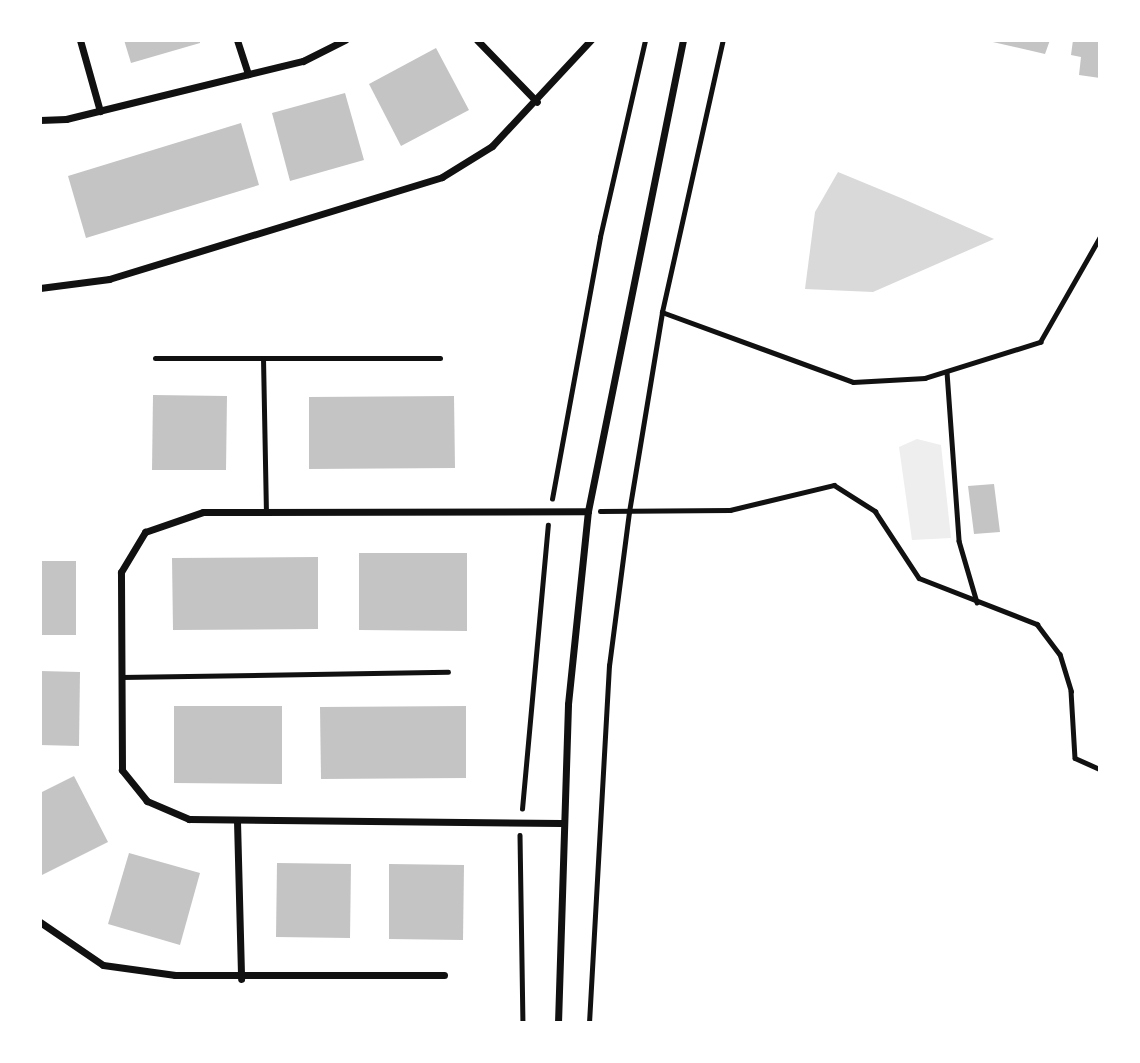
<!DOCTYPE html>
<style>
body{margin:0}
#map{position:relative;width:1140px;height:1063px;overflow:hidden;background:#fff;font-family:"Work Sans",sans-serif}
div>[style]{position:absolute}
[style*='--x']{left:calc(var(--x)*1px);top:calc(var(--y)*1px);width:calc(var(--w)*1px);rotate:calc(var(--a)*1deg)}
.green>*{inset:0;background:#eee}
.water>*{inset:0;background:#d9d9d9}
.building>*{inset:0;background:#c4c4c4}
.path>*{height:4.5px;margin:-2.25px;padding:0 2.25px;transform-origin:2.25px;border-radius:2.25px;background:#111}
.service>*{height:5px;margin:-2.5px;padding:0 2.5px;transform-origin:2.5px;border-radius:2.5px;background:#111}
.minor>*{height:7px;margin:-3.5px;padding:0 3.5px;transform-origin:3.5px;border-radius:3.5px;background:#111}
span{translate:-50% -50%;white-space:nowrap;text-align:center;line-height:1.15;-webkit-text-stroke:6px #fff;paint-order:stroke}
.frame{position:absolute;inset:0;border:42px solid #fff;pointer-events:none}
</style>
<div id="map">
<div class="green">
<i style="clip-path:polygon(917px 439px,941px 445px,951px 538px,912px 540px,899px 447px)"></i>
</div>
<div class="water">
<i style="clip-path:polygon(838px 172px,901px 198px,994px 239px,873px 292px,805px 289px,815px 212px)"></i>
</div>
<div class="building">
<i style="clip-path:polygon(124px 40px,200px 40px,200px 43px,131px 63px)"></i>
<i style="clip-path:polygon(984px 40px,1050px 40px,1045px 54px)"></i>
<i style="clip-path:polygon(1073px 40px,1100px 40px,1100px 78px,1079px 75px,1081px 57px,1071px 55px)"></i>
<i style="clip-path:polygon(436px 48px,469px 110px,401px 146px,369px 84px)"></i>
<i style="clip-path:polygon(345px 93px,364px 160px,290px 181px,272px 113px)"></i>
<i style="clip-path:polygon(241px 123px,259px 185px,86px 238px,68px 176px)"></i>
<i style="clip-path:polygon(153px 395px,227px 396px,226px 470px,152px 470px)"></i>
<i style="clip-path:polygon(454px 396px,455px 468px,309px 469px,309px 397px)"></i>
<i style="clip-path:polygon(994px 484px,1000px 532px,974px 534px,968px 486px)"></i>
<i style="clip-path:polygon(359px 553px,467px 553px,467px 631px,359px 630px)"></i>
<i style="clip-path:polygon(318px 557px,318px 629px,173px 630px,172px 558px)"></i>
<i style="clip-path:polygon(40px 561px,76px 561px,76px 635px,40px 635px)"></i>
<i style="clip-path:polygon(40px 671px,80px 672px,79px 746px,40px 745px)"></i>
<i style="clip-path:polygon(174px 706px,282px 706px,282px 784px,174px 783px)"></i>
<i style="clip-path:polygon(466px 706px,466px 778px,321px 779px,320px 707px)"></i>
<i style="clip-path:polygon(74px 776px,108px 842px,42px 875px,40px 793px)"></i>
<i style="clip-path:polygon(129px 853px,200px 873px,180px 945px,108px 924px)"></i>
<i style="clip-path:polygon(277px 863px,351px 864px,350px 938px,276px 937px)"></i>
<i style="clip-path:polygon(389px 864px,464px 865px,463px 940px,389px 939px)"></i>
</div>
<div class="path">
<i style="--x:662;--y:312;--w:203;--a:20.1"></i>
<i style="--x:853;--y:382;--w:72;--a:-3.2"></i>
<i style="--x:925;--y:378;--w:121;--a:-17.4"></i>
<i style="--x:1040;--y:342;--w:121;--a:-60.3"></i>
<i style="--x:947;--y:372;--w:169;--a:85.9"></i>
<i style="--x:959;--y:541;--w:64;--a:73.6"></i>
<i style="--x:552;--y:499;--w:266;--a:-79.6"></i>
<i style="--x:600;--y:237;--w:202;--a:-77.1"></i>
<i style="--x:600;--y:511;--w:130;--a:-0.4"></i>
<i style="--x:730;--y:510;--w:107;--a:-13.5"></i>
<i style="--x:834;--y:485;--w:49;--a:32.4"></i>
<i style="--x:875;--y:511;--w:80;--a:56.7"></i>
<i style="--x:919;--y:578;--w:127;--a:21.3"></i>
<i style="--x:1037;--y:624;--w:38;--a:53"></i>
<i style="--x:1060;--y:654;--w:39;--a:73"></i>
<i style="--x:1071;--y:691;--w:67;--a:86.6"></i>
<i style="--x:1075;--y:758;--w:27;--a:24"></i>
<i style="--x:522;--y:809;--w:285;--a:-84.8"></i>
<i style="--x:520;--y:835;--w:188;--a:89.1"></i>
<i style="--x:589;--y:1023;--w:358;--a:-86.8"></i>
<i style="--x:609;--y:666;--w:155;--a:-82.6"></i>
<i style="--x:629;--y:512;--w:203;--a:-80.6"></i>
<i style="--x:662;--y:312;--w:279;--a:-77.4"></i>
</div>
<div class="service">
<i style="--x:155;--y:358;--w:285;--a:0"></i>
<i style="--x:263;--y:358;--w:154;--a:88.9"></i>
<i style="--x:121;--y:677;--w:327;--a:-0.9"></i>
</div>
<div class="minor">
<i style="--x:80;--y:40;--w:74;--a:74.3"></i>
<i style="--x:237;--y:40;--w:36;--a:72"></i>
<i style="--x:477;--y:40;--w:86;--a:45.9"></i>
<i style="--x:40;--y:120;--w:26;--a:-2"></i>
<i style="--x:66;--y:119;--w:244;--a:-13.8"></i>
<i style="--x:303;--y:61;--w:47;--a:-26.6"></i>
<i style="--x:40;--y:288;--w:70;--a:-7.4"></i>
<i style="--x:109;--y:279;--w:348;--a:-17"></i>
<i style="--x:442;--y:177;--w:59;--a:-31.8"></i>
<i style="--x:492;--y:146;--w:145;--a:-47"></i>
<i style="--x:237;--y:821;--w:158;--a:88.5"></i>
<i style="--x:561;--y:823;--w:372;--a:-179.4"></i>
<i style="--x:189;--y:819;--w:46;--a:-156.8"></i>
<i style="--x:147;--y:801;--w:40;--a:-129"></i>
<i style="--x:122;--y:770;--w:198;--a:-90.3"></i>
<i style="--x:121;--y:572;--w:47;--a:-59"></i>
<i style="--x:145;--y:532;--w:61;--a:-19"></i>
<i style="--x:203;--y:512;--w:385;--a:-0.1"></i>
<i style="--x:40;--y:922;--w:76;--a:34.3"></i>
<i style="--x:103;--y:965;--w:73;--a:7.9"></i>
<i style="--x:175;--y:975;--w:269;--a:0"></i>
<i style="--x:558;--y:1023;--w:319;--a:-88.2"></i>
<i style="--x:568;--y:704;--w:194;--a:-84.1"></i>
<i style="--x:588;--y:511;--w:480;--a:-78.6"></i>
</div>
<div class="frame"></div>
</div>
